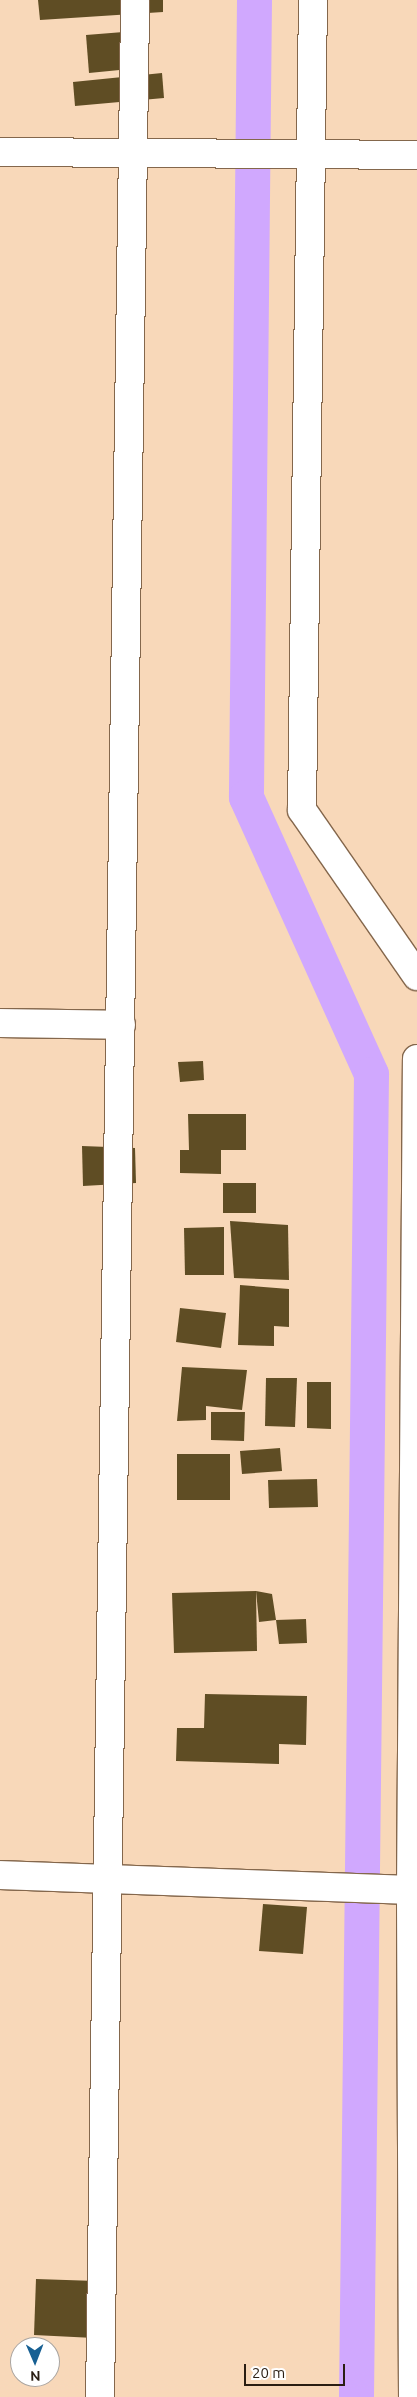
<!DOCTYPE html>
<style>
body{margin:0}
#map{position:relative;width:417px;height:2397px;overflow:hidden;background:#f8d8b9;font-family:Ubuntu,sans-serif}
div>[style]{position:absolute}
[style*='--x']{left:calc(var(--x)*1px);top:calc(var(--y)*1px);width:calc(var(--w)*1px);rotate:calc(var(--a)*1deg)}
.canal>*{height:35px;margin:-17.5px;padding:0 17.5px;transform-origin:17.5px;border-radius:17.5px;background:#d0a8fe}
.building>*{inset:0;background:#5f4d24}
.roads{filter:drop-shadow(1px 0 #84674c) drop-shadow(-1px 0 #84674c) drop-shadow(0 1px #84674c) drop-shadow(0 -1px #84674c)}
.minor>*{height:28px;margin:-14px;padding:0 14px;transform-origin:14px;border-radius:14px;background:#fff}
span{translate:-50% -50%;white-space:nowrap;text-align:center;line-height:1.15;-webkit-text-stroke:5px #fff;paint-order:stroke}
.north{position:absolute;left:10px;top:2337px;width:50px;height:50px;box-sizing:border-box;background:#fff;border:1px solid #aaa5a1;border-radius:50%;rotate:179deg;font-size:14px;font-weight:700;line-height:20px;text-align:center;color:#2a1e13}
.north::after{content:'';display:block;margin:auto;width:18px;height:22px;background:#176093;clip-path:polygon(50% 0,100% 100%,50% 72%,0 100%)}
.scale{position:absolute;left:244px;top:2364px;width:101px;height:22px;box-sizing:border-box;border:2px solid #2a1e13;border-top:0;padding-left:6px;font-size:15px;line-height:18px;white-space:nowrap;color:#2a1e13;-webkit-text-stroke:4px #fff;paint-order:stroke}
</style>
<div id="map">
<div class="canal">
<i style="--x:254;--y:0;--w:797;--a:90.58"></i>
<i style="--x:246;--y:797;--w:304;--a:65.7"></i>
<i style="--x:371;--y:1074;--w:1323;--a:90.65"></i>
</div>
<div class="building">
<i style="clip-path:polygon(38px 0,163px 0,163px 12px,40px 20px)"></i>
<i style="clip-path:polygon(136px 31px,140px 68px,89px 73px,86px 35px)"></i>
<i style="clip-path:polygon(162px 73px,164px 98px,75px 106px,73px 82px)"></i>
<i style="clip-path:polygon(203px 1061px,204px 1080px,180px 1082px,178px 1062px)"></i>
<i style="clip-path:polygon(188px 1114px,246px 1114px,246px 1150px,221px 1150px,221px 1174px,180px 1173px,180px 1150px,189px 1150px)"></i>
<i style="clip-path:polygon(82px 1146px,135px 1148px,136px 1183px,83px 1186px)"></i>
<i style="clip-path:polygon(223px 1183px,256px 1183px,256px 1213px,223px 1213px)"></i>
<i style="clip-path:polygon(230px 1221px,288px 1225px,289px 1280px,234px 1278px)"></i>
<i style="clip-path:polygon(224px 1227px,224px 1275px,185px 1275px,184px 1228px)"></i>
<i style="clip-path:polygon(240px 1285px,289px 1289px,289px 1327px,274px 1326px,274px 1346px,238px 1345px)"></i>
<i style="clip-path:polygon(180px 1308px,226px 1313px,221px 1348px,176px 1342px)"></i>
<i style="clip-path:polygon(182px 1367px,247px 1370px,242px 1410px,206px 1406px,206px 1420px,177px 1421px)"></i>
<i style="clip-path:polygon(266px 1378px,297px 1378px,295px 1427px,265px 1426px)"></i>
<i style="clip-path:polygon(307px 1382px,331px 1382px,331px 1429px,307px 1428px)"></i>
<i style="clip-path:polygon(211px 1412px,245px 1412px,244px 1441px,211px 1440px)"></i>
<i style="clip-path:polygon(280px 1448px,282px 1471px,242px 1474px,240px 1451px)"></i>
<i style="clip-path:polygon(177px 1454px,230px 1454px,230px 1500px,177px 1500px)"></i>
<i style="clip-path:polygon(317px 1479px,318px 1507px,269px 1508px,268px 1480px)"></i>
<i style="clip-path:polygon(256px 1591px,257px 1651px,174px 1653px,172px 1593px)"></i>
<i style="clip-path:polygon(256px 1591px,272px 1594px,276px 1620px,306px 1619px,307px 1643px,279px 1644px,276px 1620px,259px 1622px)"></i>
<i style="clip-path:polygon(205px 1694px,307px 1696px,306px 1745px,279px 1744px,279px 1764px,176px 1761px,177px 1728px,204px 1728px)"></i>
<i style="clip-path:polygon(263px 1904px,307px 1907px,303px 1954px,259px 1951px)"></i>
<i style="clip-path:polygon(36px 2279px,96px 2281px,94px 2338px,34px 2335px)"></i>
</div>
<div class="roads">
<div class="minor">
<i style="--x:313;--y:0;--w:810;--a:90.78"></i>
<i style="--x:302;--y:810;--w:202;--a:55.3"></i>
<i style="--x:0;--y:152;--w:417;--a:0.4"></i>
<i style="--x:0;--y:1023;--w:121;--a:0.9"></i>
<i style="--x:0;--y:1875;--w:411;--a:2.1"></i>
<i style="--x:100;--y:2397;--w:2397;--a:-89.16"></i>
<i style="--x:413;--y:2397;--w:507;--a:-90.23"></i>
<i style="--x:411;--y:1890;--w:831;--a:-89.59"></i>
</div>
</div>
<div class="north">N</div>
<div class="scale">20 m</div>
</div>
